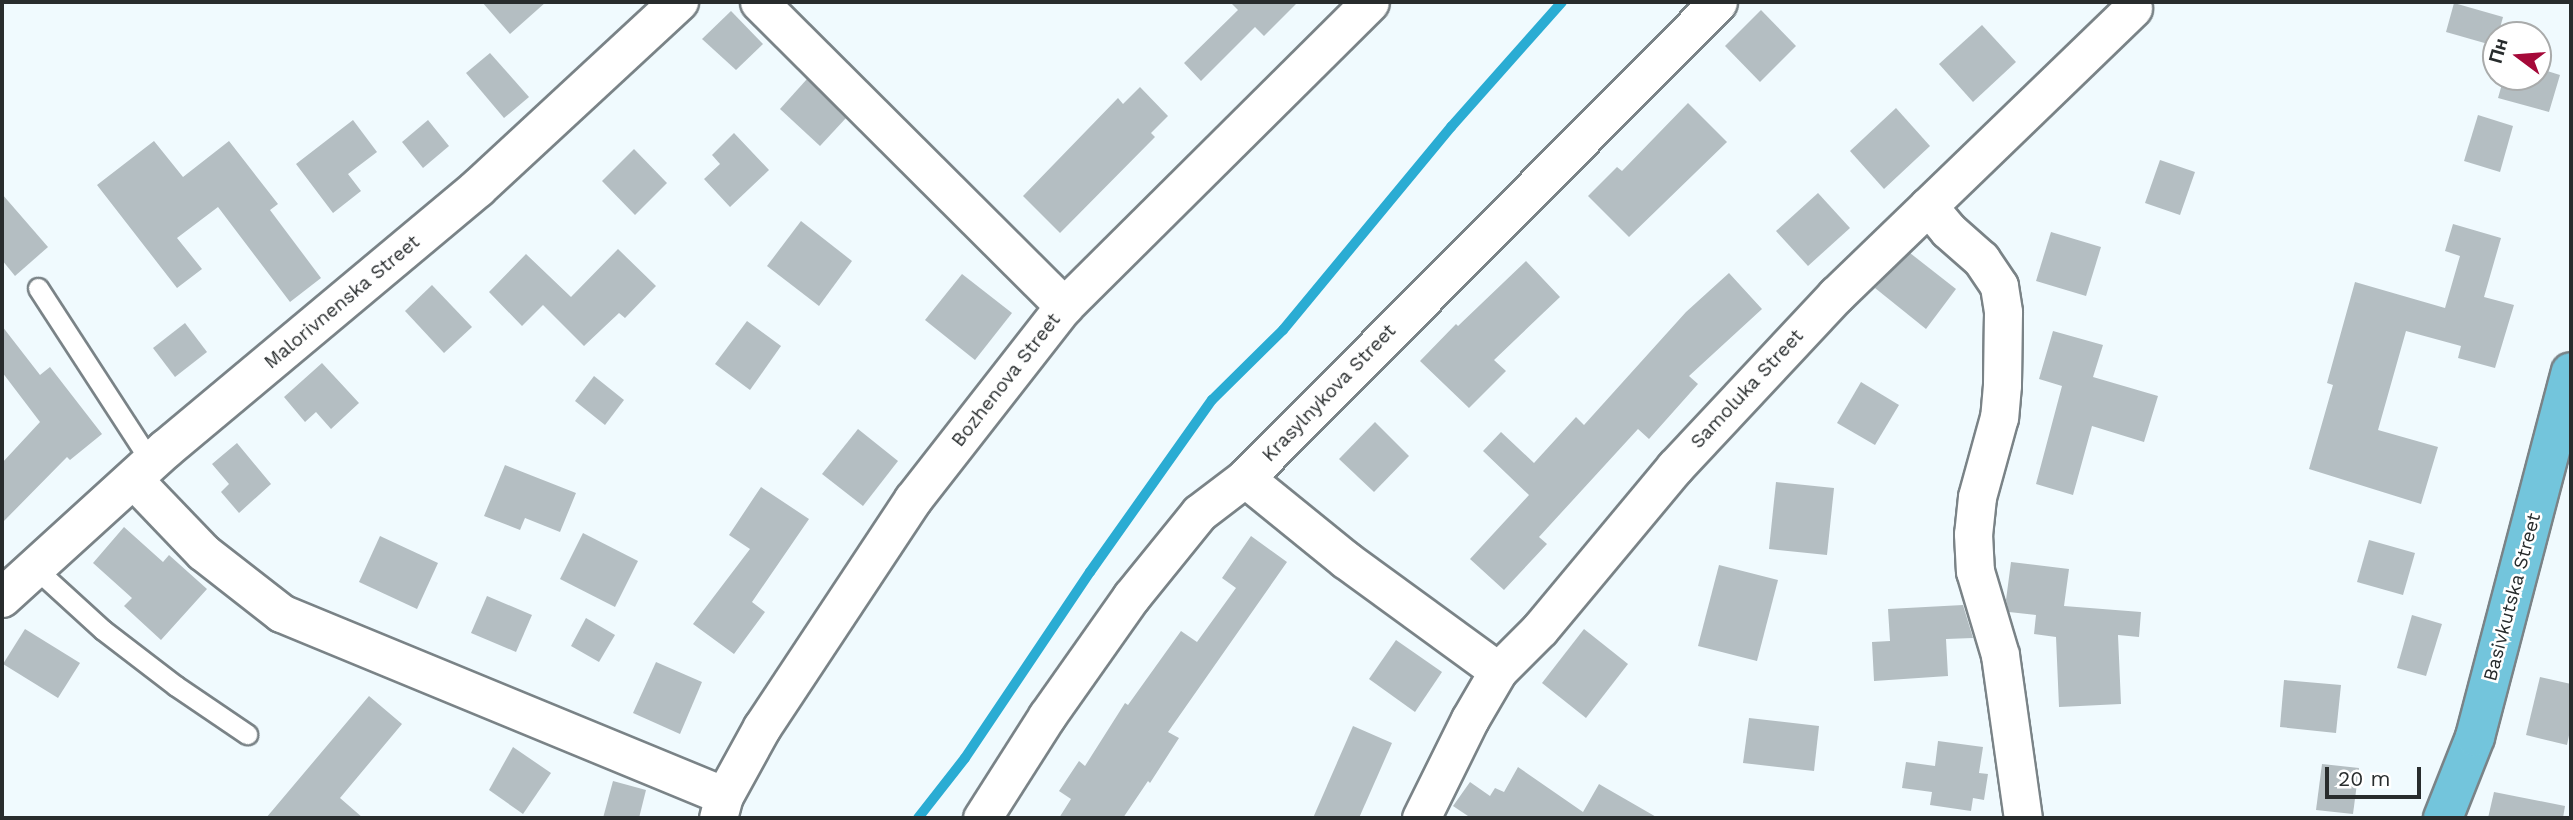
<!DOCTYPE html>
<meta charset="utf-8">
<style>
body{margin:0}
#map{position:relative;width:2573px;height:820px;overflow:hidden;background:#f0fafe;font-family:"Work Sans",sans-serif}
div>[style]{position:absolute}
[style*='--x']{left:calc(var(--x)*1px);top:calc(var(--y)*1px);width:calc(var(--w)*1px);rotate:calc(var(--a)*1deg)}
.stream>*{height:10px;margin:-5px;padding:0 5px;transform-origin:5px;border-radius:5px;background:#2aacd3}
.building>*{inset:0;background:#b4bec2}
.roads{filter:drop-shadow(2px 0 #7a8387) drop-shadow(-2px 0 #7a8387) drop-shadow(0 2px #7a8387) drop-shadow(0 -2px #7a8387)}
.service>*{height:19px;margin:-9.5px;padding:0 9.5px;transform-origin:9.5px;border-radius:9.5px;background:#fff}
.minor>*{height:37px;margin:-18.5px;padding:0 18.5px;transform-origin:18.5px;border-radius:18.5px;background:#fff}
.tertiary>*{height:38px;margin:-19px;padding:0 19px;transform-origin:19px;border-radius:19px;background:#fff}
.primary>*{height:38px;margin:-19px;padding:0 19px;transform-origin:19px;border-radius:19px;background:#73c5dc}
span{translate:-50% -50%;white-space:nowrap;text-align:center;line-height:1.15;-webkit-text-stroke:5px #fff;paint-order:stroke}
.street-label{font-size:19px;color:#282c2d}
.frame{position:absolute;inset:0;border:4px solid #282c2d;pointer-events:none}
.north{position:absolute;left:2482px;top:21px;width:70px;height:70px;box-sizing:border-box;background:#fff;border:2px solid #a9abab;border-radius:50%;rotate:286deg;font-size:19px;font-weight:700;line-height:28px;text-align:center;color:#282c2d}
.north::after{content:'';display:block;margin:auto;width:24px;height:32px;background:#a50939;clip-path:polygon(50% 0,100% 100%,50% 72%,0 100%)}
.scale{position:absolute;left:2325px;top:767px;width:96px;height:32px;box-sizing:border-box;border:4px solid #282c2d;border-top:0;padding-left:9px;font-size:21px;line-height:24px;white-space:nowrap;color:#282c2d;-webkit-text-stroke:5px #fff;paint-order:stroke}
</style>
<div id="map">
<div class="stream">
<i style="--x:918;--y:818;--w:76;--a:-51.9"></i>
<i style="--x:965;--y:758;--w:224;--a:-56.1"></i>
<i style="--x:1090;--y:572;--w:211;--a:-54.7"></i>
<i style="--x:1212;--y:400;--w:100;--a:-44.6"></i>
<i style="--x:1283;--y:330;--w:264;--a:-50.4"></i>
<i style="--x:1451;--y:127;--w:167;--a:-48.4"></i>
</div>
<div class="building">
<i style="clip-path:polygon(482px 2px,546px 2px,510px 34px)"></i>
<i style="clip-path:polygon(1230px 2px,1298px 2px,1264px 36px,1255px 27px,1201px 81px,1184px 63px,1238px 10px)"></i>
<i style="clip-path:polygon(2454px 3px,2503px 17px,2495px 46px,2446px 32px)"></i>
<i style="clip-path:polygon(1761px 10px,1796px 46px,1760px 82px,1725px 46px)"></i>
<i style="clip-path:polygon(731px 11px,763px 44px,736px 70px,702px 39px)"></i>
<i style="clip-path:polygon(1982px 25px,2016px 62px,1973px 102px,1939px 64px)"></i>
<i style="clip-path:polygon(490px 53px,529px 97px,504px 118px,466px 73px)"></i>
<i style="clip-path:polygon(2538px 68px,2560px 75px,2549px 112px,2498px 98px,2504px 77px,2538px 77px)"></i>
<i style="clip-path:polygon(807px 79px,846px 118px,820px 146px,780px 109px)"></i>
<i style="clip-path:polygon(1140px 87px,1168px 116px,1151px 133px,1155px 137px,1060px 233px,1023px 196px,1118px 98px,1123px 104px)"></i>
<i style="clip-path:polygon(1688px 103px,1727px 142px,1629px 237px,1588px 196px,1617px 167px,1622px 171px)"></i>
<i style="clip-path:polygon(1896px 108px,1930px 146px,1884px 189px,1850px 151px)"></i>
<i style="clip-path:polygon(2478px 115px,2513px 126px,2500px 172px,2464px 161px)"></i>
<i style="clip-path:polygon(353px 120px,377px 152px,348px 174px,361px 191px,333px 213px,296px 164px)"></i>
<i style="clip-path:polygon(428px 120px,449px 146px,423px 168px,402px 142px)"></i>
<i style="clip-path:polygon(734px 133px,769px 170px,730px 207px,704px 179px,720px 164px,712px 155px)"></i>
<i style="clip-path:polygon(154px 141px,183px 177px,229px 141px,278px 204px,270px 210px,321px 278px,290px 302px,218px 207px,177px 238px,202px 269px,177px 288px,97px 185px)"></i>
<i style="clip-path:polygon(634px 149px,667px 183px,635px 215px,602px 181px)"></i>
<i style="clip-path:polygon(2160px 160px,2195px 172px,2180px 215px,2145px 203px)"></i>
<i style="clip-path:polygon(1818px 193px,1850px 228px,1808px 266px,1776px 231px)"></i>
<i style="clip-path:polygon(2px 194px,48px 247px,15px 276px,2px 260px)"></i>
<i style="clip-path:polygon(801px 221px,852px 261px,819px 306px,767px 266px)"></i>
<i style="clip-path:polygon(2453px 224px,2501px 238px,2484px 297px,2514px 305px,2495px 368px,2458px 358px,2461px 346px,2406px 331px,2378px 430px,2438px 447px,2421px 504px,2309px 469px,2333px 385px,2327px 383px,2355px 282px,2445px 308px,2460px 256px,2445px 251px)"></i>
<i style="clip-path:polygon(2051px 232px,2101px 247px,2086px 296px,2036px 281px)"></i>
<i style="clip-path:polygon(618px 249px,656px 286px,625px 318px,619px 313px,584px 346px,543px 305px,522px 326px,489px 292px,526px 254px,571px 297px)"></i>
<i style="clip-path:polygon(1910px 253px,1956px 289px,1926px 329px,1875px 288px)"></i>
<i style="clip-path:polygon(1526px 261px,1560px 297px,1494px 360px,1506px 371px,1469px 408px,1420px 361px,1456px 324px,1458px 326px)"></i>
<i style="clip-path:polygon(1729px 273px,1762px 309px,1689px 376px,1698px 384px,1649px 439px,1638px 429px,1539px 537px,1547px 544px,1504px 590px,1470px 559px,1529px 495px,1483px 451px,1501px 432px,1534px 463px,1576px 417px,1584px 425px,1686px 312px)"></i>
<i style="clip-path:polygon(962px 274px,1012px 313px,975px 360px,925px 320px)"></i>
<i style="clip-path:polygon(432px 285px,472px 327px,444px 353px,405px 311px)"></i>
<i style="clip-path:polygon(747px 321px,781px 346px,750px 390px,715px 364px)"></i>
<i style="clip-path:polygon(185px 323px,207px 352px,175px 377px,153px 348px)"></i>
<i style="clip-path:polygon(2px 326px,40px 375px,50px 367px,102px 434px,70px 460px,67px 457px,2px 523px,2px 463px,40px 422px,2px 372px)"></i>
<i style="clip-path:polygon(2053px 331px,2103px 345px,2093px 377px,2158px 396px,2144px 442px,2092px 426px,2073px 495px,2036px 484px,2062px 386px,2039px 379px)"></i>
<i style="clip-path:polygon(322px 363px,359px 403px,331px 429px,316px 412px,305px 422px,284px 397px)"></i>
<i style="clip-path:polygon(594px 376px,624px 400px,605px 425px,575px 401px)"></i>
<i style="clip-path:polygon(1861px 382px,1899px 405px,1875px 445px,1837px 423px)"></i>
<i style="clip-path:polygon(1375px 422px,1409px 456px,1374px 492px,1339px 459px)"></i>
<i style="clip-path:polygon(858px 429px,898px 461px,863px 506px,822px 474px)"></i>
<i style="clip-path:polygon(237px 443px,271px 484px,239px 513px,221px 492px,229px 484px,212px 464px)"></i>
<i style="clip-path:polygon(505px 465px,576px 493px,560px 532px,525px 518px,520px 530px,484px 516px)"></i>
<i style="clip-path:polygon(1776px 482px,1834px 488px,1827px 555px,1769px 549px)"></i>
<i style="clip-path:polygon(761px 487px,809px 519px,752px 602px,765px 612px,734px 654px,693px 624px,750px 549px,729px 535px)"></i>
<i style="clip-path:polygon(124px 527px,163px 562px,169px 555px,207px 589px,161px 640px,124px 606px,132px 598px,93px 563px)"></i>
<i style="clip-path:polygon(583px 533px,638px 561px,615px 607px,560px 579px)"></i>
<i style="clip-path:polygon(380px 536px,438px 563px,417px 609px,359px 582px)"></i>
<i style="clip-path:polygon(1251px 536px,1287px 562px,1168px 732px,1179px 738px,1150px 783px,1148px 781px,1123px 818px,1059px 818px,1071px 799px,1059px 791px,1079px 761px,1085px 766px,1125px 703px,1128px 705px,1181px 631px,1197px 642px,1236px 588px,1222px 578px)"></i>
<i style="clip-path:polygon(2369px 540px,2415px 553px,2403px 595px,2357px 582px)"></i>
<i style="clip-path:polygon(2011px 562px,2069px 569px,2064px 606px,2141px 612px,2139px 637px,2118px 635px,2121px 704px,2059px 707px,2056px 637px,2034px 634px,2036px 615px,2009px 612px,2006px 600px)"></i>
<i style="clip-path:polygon(1719px 565px,1778px 580px,1757px 661px,1698px 646px)"></i>
<i style="clip-path:polygon(487px 596px,532px 615px,516px 652px,471px 633px)"></i>
<i style="clip-path:polygon(1963px 605px,1973px 638px,1946px 639px,1948px 676px,1874px 681px,1872px 642px,1890px 641px,1888px 609px)"></i>
<i style="clip-path:polygon(2412px 615px,2442px 624px,2426px 676px,2397px 668px)"></i>
<i style="clip-path:polygon(586px 618px,615px 635px,599px 662px,571px 646px)"></i>
<i style="clip-path:polygon(25px 629px,80px 663px,58px 698px,3px 664px)"></i>
<i style="clip-path:polygon(1584px 629px,1628px 664px,1586px 718px,1542px 683px)"></i>
<i style="clip-path:polygon(1396px 640px,1442px 672px,1415px 712px,1369px 679px)"></i>
<i style="clip-path:polygon(656px 662px,702px 682px,680px 734px,633px 713px)"></i>
<i style="clip-path:polygon(2540px 677px,2571px 684px,2571px 726px,2567px 745px,2526px 735px)"></i>
<i style="clip-path:polygon(2284px 680px,2341px 685px,2336px 733px,2280px 727px)"></i>
<i style="clip-path:polygon(369px 696px,402px 724px,340px 798px,363px 818px,266px 818px)"></i>
<i style="clip-path:polygon(1749px 718px,1819px 726px,1814px 771px,1743px 763px)"></i>
<i style="clip-path:polygon(1353px 726px,1392px 743px,1359px 818px,1313px 818px)"></i>
<i style="clip-path:polygon(1938px 741px,1983px 747px,1979px 773px,1988px 774px,1984px 800px,1973px 798px,1971px 811px,1930px 805px,1932px 792px,1902px 788px,1906px 762px,1935px 766px)"></i>
<i style="clip-path:polygon(513px 747px,551px 773px,523px 814px,489px 790px)"></i>
<i style="clip-path:polygon(2322px 764px,2359px 768px,2353px 814px,2316px 810px)"></i>
<i style="clip-path:polygon(1518px 767px,1583px 812px,1599px 784px,1658px 818px,1471px 818px,1453px 806px,1470px 782px,1490px 796px,1495px 788px,1504px 792px)"></i>
<i style="clip-path:polygon(613px 781px,646px 790px,639px 818px,603px 818px)"></i>
<i style="clip-path:polygon(2494px 792px,2565px 806px,2563px 818px,2488px 818px)"></i>
</div>
<div class="roads">
<div class="service">
<i style="--x:38;--y:288;--w:207;--a:57"></i>
<i style="--x:35;--y:568;--w:92;--a:42.4"></i>
<i style="--x:103;--y:630;--w:92;--a:37.5"></i>
<i style="--x:176;--y:686;--w:86;--a:34.1"></i>
</div>
<div class="minor">
<i style="--x:759;--y:2;--w:431;--a:44.9"></i>
<i style="--x:1928;--y:206;--w:31;--a:50"></i>
<i style="--x:1948;--y:230;--w:44;--a:41.3"></i>
<i style="--x:1981;--y:259;--w:32;--a:56"></i>
<i style="--x:1999;--y:286;--w:26;--a:81"></i>
<i style="--x:2003;--y:312;--w:73;--a:90.8"></i>
<i style="--x:2002;--y:385;--w:32;--a:95"></i>
<i style="--x:1999;--y:417;--w:83;--a:105.4"></i>
<i style="--x:1977;--y:497;--w:37;--a:96"></i>
<i style="--x:1973;--y:534;--w:37;--a:87"></i>
<i style="--x:1975;--y:571;--w:88;--a:73.4"></i>
<i style="--x:2000;--y:655;--w:165;--a:82"></i>
<i style="--x:1245;--y:478;--w:130;--a:39.1"></i>
<i style="--x:1346;--y:560;--w:188;--a:36.1"></i>
<i style="--x:133;--y:479;--w:101;--a:46.2"></i>
<i style="--x:203;--y:552;--w:99;--a:38"></i>
<i style="--x:281;--y:613;--w:479;--a:22.4"></i>
<i style="--x:718;--y:818;--w:23;--a:-75"></i>
<i style="--x:724;--y:796;--w:79;--a:-61.2"></i>
<i style="--x:762;--y:727;--w:273;--a:-56.5"></i>
<i style="--x:913;--y:499;--w:245;--a:-52"></i>
<i style="--x:1064;--y:306;--w:431;--a:-44.8"></i>
<i style="--x:982;--y:818;--w:121;--a:-57.5"></i>
<i style="--x:1047;--y:716;--w:146;--a:-54.8"></i>
<i style="--x:1131;--y:597;--w:108;--a:-51"></i>
<i style="--x:1199;--y:513;--w:58;--a:-37.3"></i>
<i style="--x:1245;--y:478;--w:671;--a:-45.18"></i>
<i style="--x:1421;--y:818;--w:110;--a:-63.7"></i>
<i style="--x:1470;--y:719;--w:56;--a:-59.7"></i>
<i style="--x:1498;--y:671;--w:59;--a:-45"></i>
<i style="--x:1540;--y:629;--w:211;--a:-50.2"></i>
<i style="--x:1675;--y:467;--w:236;--a:-46.9"></i>
<i style="--x:1836;--y:295;--w:413;--a:-44"></i>
</div>
<div class="tertiary">
<i style="--x:2;--y:598;--w:222;--a:-42.3"></i>
<i style="--x:166;--y:449;--w:407;--a:-39.9"></i>
<i style="--x:478;--y:188;--w:274;--a:-42.8"></i>
</div>
<div class="primary">
<i style="--x:2443;--y:818;--w:87;--a:-68.4"></i>
<i style="--x:2475;--y:737;--w:377;--a:-75.3"></i>
</div>
</div>
<div class="street-label">
<span style="left:342px;top:302px;rotate:-40deg">Malorivnenska Street</span>
<span style="left:1006px;top:380px;rotate:-52deg">Bozhenova Street</span>
<span style="left:1747px;top:389px;rotate:-47deg">Samoluka Street</span>
<span style="left:1329px;top:393px;rotate:-46deg">Krasylnykova Street</span>
<span style="left:2512px;top:597px;rotate:-75deg">Basivkutska Street</span>
</div>
<div class="frame"></div>
<div class="north">Пн</div>
<div class="scale">20 m</div>
</div>
